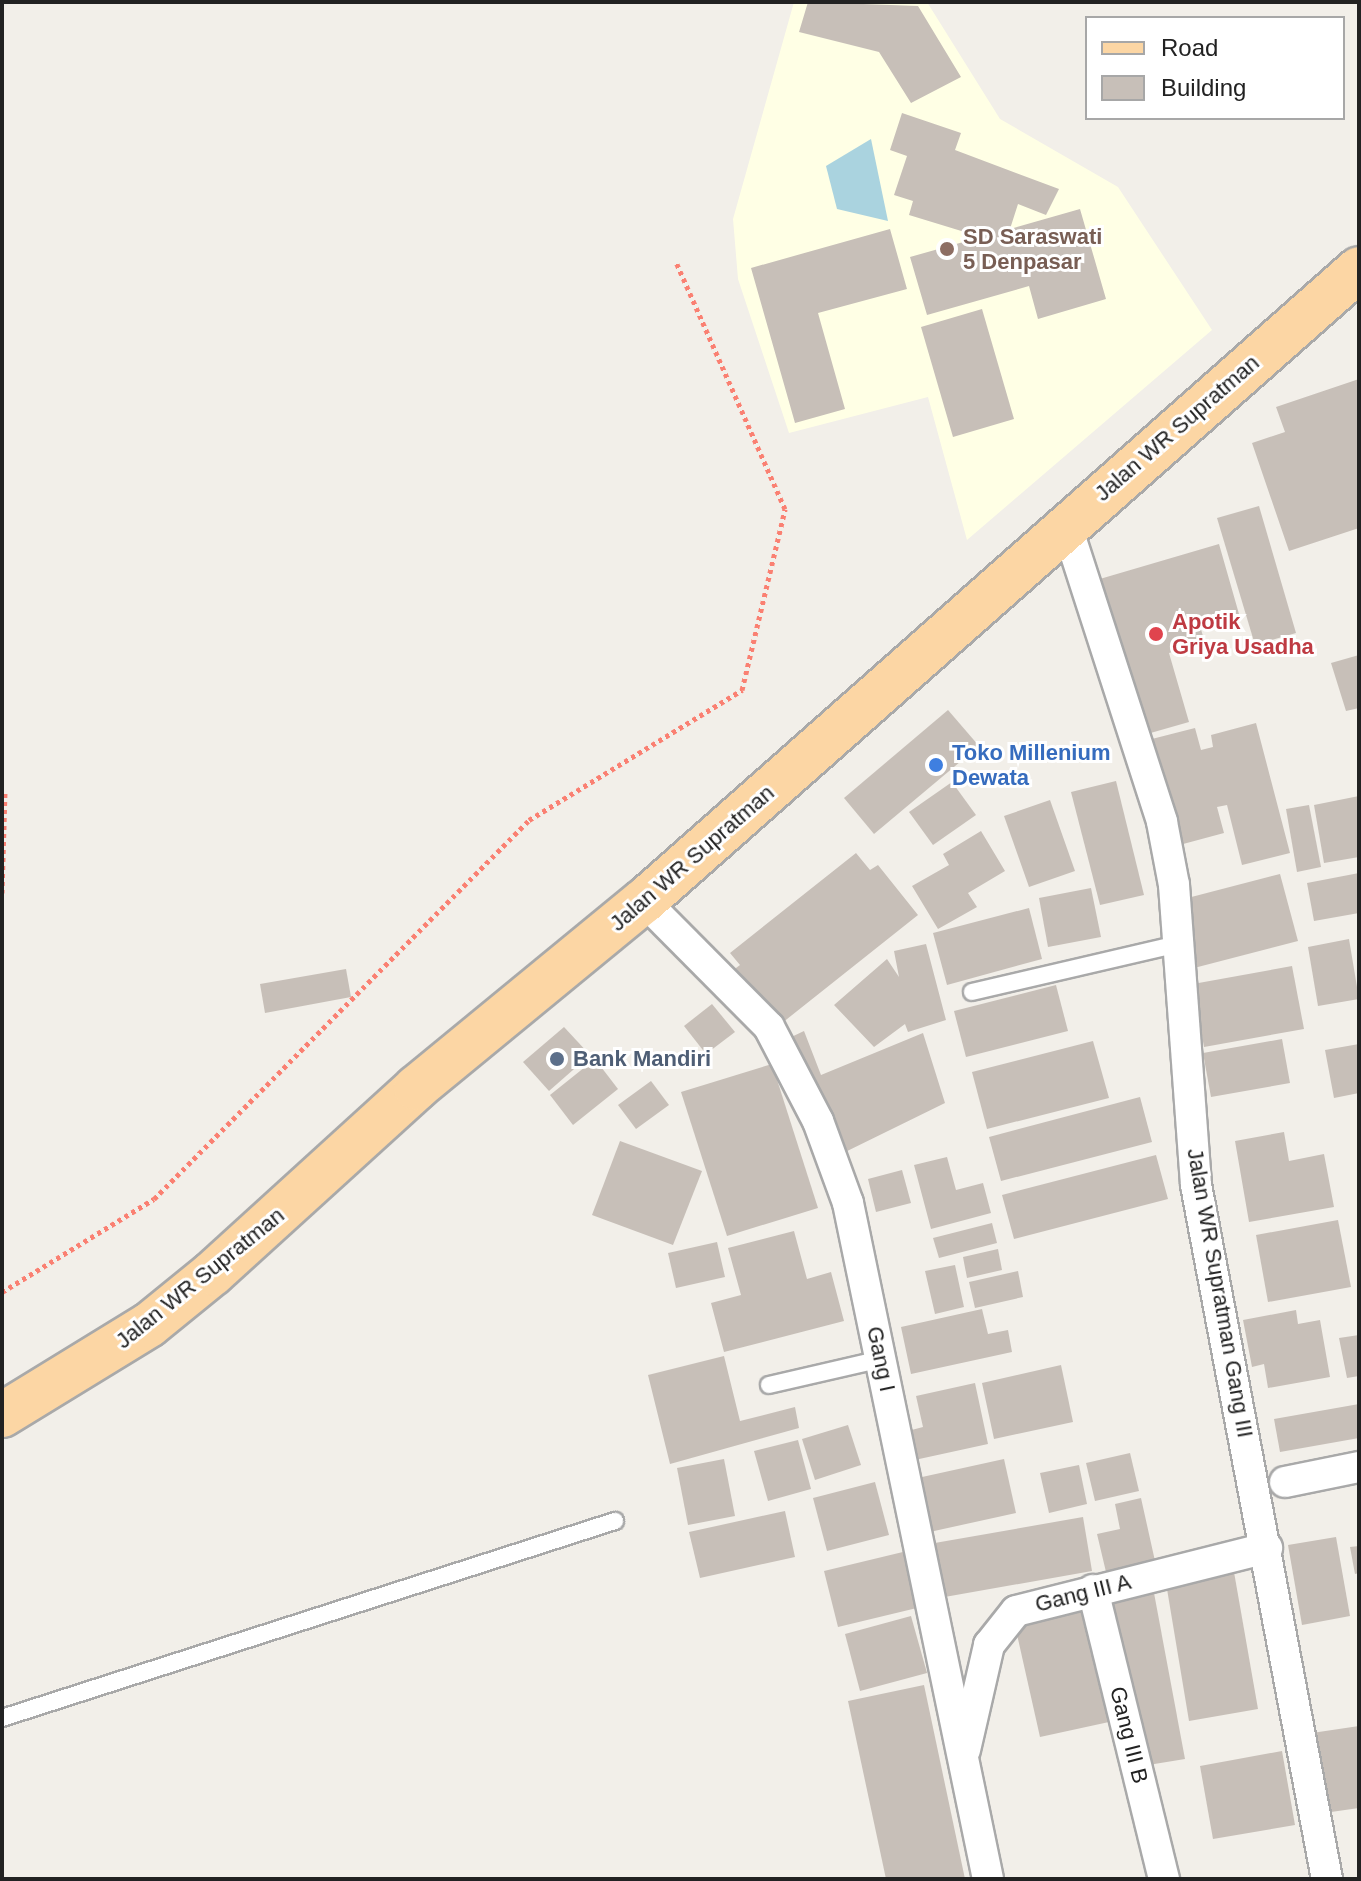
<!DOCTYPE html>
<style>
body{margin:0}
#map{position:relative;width:1361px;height:1881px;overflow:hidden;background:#f2efe9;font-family:Arial,sans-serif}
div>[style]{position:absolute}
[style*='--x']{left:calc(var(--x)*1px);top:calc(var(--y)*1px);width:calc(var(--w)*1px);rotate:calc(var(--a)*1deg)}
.education>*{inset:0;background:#ffffe5}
.water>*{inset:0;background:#aad3df}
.building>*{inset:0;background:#c7bfb8}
.path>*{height:5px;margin-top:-2.5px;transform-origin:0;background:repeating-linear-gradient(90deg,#fa8072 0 4px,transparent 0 8px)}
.roads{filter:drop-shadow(2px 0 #a9a9a9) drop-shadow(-2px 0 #a9a9a9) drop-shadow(0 2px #a9a9a9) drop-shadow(0 -2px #a9a9a9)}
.lane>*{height:16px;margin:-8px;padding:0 8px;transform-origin:8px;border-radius:8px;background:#fff}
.street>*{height:30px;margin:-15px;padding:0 15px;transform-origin:15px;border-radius:15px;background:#fff}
.primary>*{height:44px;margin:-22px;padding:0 22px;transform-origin:22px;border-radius:22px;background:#fcd6a4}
.dots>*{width:22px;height:22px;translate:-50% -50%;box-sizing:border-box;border:4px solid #fff;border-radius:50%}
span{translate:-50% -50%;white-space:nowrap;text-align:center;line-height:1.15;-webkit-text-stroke:6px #fff;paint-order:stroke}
.education-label{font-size:22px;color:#785e54;font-weight:700}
.left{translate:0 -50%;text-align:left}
.street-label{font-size:22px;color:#222}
.health-label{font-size:22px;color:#be3a42;font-weight:700}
.shop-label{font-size:22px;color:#366cbe;font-weight:700}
.service-label{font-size:22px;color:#4e5e75;font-weight:700}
.frame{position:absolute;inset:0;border:4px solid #222;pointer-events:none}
.legend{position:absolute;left:1085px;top:16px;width:260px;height:104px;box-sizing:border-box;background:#fff;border:2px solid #a7a7a7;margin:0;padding:10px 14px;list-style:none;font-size:24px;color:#222}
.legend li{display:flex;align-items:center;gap:16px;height:40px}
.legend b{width:40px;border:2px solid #a7a7a7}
</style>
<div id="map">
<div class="education">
<i style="clip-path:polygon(794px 2px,927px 2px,1000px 119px,1118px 187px,1212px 330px,967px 540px,928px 397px,789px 433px,738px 279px,733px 219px)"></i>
</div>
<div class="water">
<i style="clip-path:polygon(871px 139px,888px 221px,837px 209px,826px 166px)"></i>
</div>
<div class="building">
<i style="clip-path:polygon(808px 2px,918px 6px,961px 77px,911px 103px,879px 52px,799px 32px)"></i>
<i style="clip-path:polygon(902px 113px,961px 133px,955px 150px,1059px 189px,1046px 215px,1018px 204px,1010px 229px,1080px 209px,1106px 299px,1038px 319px,1029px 286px,927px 315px,910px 257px,981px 237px,909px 215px,913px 201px,894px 195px,907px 156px,890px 150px)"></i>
<i style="clip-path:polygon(890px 229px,907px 289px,818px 313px,845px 409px,795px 423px,751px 268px)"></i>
<i style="clip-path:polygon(982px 309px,1014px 419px,953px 437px,921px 327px)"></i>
<i style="clip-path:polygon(1359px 379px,1359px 528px,1289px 551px,1252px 443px,1285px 432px,1276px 407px)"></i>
<i style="clip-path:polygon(1259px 506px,1296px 633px,1255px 645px,1217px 518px)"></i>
<i style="clip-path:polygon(1219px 544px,1239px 614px,1200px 626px,1205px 643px,1169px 653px,1189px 722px,1140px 736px,1093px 581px)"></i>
<i style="clip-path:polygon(1359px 655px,1359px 708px,1346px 711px,1331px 663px)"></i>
<i style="clip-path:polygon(948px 710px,979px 746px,874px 834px,844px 798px)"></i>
<i style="clip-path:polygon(1256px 723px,1290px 853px,1242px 865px,1227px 805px,1217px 807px,1224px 833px,1172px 847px,1144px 741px,1195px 728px,1201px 750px,1213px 747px,1211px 735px)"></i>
<i style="clip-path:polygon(1116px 781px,1144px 895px,1100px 905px,1071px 792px)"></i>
<i style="clip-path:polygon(952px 782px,976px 815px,933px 845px,909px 812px)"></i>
<i style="clip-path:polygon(1359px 796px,1359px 857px,1324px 863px,1314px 805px)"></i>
<i style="clip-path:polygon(1050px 800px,1075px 871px,1029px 887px,1004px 816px)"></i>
<i style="clip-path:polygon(1309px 805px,1321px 867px,1297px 872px,1286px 809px)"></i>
<i style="clip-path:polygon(981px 831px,1005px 871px,968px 893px,977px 907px,938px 929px,912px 886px,949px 865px,943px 854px)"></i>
<i style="clip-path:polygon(856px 853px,870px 870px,878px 865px,918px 915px,777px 1027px,732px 971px,740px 965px,730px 953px)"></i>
<i style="clip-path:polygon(1359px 873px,1359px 913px,1314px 921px,1307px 883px)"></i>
<i style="clip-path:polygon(1280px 874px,1298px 941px,1194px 968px,1176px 901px)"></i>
<i style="clip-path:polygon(1091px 888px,1101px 937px,1048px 947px,1039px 898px)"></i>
<i style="clip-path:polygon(1029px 908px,1042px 959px,947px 985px,933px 933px)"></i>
<i style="clip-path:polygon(1349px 939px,1359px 999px,1318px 1006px,1308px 947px)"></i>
<i style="clip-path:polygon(926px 944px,946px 1020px,908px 1032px,905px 1024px,874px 1047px,834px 1005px,887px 959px,899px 977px,894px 951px)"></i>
<i style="clip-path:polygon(1292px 966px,1304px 1029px,1204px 1047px,1193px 984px)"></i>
<i style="clip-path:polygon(346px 969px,351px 997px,265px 1013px,260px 984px)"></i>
<i style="clip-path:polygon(1056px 985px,1068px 1031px,966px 1057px,954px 1011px)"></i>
<i style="clip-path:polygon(712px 1004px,735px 1032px,706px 1054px,684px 1026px)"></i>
<i style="clip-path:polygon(564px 1027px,590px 1055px,549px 1091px,523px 1062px)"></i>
<i style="clip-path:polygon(804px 1031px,821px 1075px,923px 1033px,945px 1103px,835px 1157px,785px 1040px)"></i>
<i style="clip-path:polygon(1282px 1039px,1290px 1083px,1211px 1097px,1203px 1053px)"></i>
<i style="clip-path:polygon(1093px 1041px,1109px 1098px,987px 1129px,972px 1072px)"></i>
<i style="clip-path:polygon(1359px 1044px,1359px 1093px,1334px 1098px,1325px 1050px)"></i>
<i style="clip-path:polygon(595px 1059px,618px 1089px,573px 1125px,550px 1095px)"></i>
<i style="clip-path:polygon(772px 1064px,818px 1208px,727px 1236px,681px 1092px)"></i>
<i style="clip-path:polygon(651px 1081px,669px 1105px,636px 1129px,618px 1105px)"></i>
<i style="clip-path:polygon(1140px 1097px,1152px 1142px,1001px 1181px,989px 1137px)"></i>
<i style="clip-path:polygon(1284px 1132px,1289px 1161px,1324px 1154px,1334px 1207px,1249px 1222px,1235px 1141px)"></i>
<i style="clip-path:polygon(620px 1141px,702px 1171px,673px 1245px,592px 1215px)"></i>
<i style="clip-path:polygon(1156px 1155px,1168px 1199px,1014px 1239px,1002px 1195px)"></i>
<i style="clip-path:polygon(947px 1157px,956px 1190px,983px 1183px,991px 1213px,931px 1229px,914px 1165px)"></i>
<i style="clip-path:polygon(902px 1170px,911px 1203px,876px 1212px,868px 1179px)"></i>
<i style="clip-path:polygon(1338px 1220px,1351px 1287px,1268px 1302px,1256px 1235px)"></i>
<i style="clip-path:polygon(992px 1223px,997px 1243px,939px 1258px,933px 1238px)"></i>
<i style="clip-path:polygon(794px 1231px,807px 1279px,831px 1272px,844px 1321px,724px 1352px,711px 1303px,741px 1295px,728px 1248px)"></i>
<i style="clip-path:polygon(717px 1242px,725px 1277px,676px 1288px,668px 1253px)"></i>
<i style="clip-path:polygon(998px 1249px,1002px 1270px,967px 1278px,963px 1257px)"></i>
<i style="clip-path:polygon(955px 1265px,964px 1307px,935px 1314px,925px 1271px)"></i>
<i style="clip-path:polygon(1018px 1271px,1023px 1297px,975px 1308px,969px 1282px)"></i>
<i style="clip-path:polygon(982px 1309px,988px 1334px,1008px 1330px,1012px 1352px,911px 1374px,901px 1327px)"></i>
<i style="clip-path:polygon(1296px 1310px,1298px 1324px,1320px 1320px,1330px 1377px,1268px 1388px,1264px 1364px,1252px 1367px,1243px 1320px)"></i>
<i style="clip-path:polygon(1359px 1335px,1359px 1376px,1347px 1378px,1339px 1338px)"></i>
<i style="clip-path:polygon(724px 1356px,740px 1421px,795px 1407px,799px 1428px,670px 1464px,648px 1375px)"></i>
<i style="clip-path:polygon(1061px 1365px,1073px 1422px,994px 1439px,982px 1383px)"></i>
<i style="clip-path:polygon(975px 1383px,988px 1444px,910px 1461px,904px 1432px,923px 1427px,916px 1396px)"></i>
<i style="clip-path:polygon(1359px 1404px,1359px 1438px,1280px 1452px,1274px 1419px)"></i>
<i style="clip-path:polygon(848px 1425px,861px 1465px,815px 1480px,802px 1439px)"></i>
<i style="clip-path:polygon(798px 1440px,811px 1489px,768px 1501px,754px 1451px)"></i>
<i style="clip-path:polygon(1130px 1453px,1139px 1491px,1095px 1501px,1086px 1463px)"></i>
<i style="clip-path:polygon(724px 1459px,735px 1516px,688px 1525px,677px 1468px)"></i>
<i style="clip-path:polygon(1004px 1459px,1016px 1513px,925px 1533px,913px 1479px)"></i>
<i style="clip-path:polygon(1079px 1465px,1087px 1504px,1049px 1513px,1040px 1473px)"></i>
<i style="clip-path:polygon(875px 1482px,889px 1535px,827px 1551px,813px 1498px)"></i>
<i style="clip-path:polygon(1141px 1498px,1155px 1561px,1106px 1572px,1097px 1534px,1120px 1529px,1115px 1504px)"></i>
<i style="clip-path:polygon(785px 1511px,795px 1557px,700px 1578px,689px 1532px)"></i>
<i style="clip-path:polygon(1083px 1517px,1092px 1571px,939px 1598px,929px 1544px)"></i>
<i style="clip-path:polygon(1336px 1537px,1350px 1616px,1302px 1625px,1288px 1545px)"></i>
<i style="clip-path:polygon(1359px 1546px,1359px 1573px,1355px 1574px,1350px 1547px)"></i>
<i style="clip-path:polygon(907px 1551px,921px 1607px,838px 1627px,824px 1571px)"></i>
<i style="clip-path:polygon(1234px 1572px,1258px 1709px,1189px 1721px,1166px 1583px)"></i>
<i style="clip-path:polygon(1154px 1593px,1185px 1759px,1136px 1767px,1105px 1602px)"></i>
<i style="clip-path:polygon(1083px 1607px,1109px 1722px,1040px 1737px,1014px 1621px)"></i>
<i style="clip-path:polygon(911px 1616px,927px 1673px,860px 1691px,845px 1634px)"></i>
<i style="clip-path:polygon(924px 1685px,965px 1879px,886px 1879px,848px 1701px)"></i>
<i style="clip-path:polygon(1359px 1726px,1359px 1808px,1324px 1813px,1312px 1733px)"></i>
<i style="clip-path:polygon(1282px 1751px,1295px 1825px,1213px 1839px,1200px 1766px)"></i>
</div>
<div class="path">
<i style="--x:2;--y:893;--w:102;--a:-88.3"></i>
<i style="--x:2;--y:1292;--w:178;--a:-31.5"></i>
<i style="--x:154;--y:1199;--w:533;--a:-45.3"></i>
<i style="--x:529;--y:820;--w:250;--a:-31.4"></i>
<i style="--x:742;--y:690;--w:186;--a:-76.6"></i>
<i style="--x:785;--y:509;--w:270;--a:-113.8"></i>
</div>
<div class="roads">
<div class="lane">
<i style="--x:972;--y:992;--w:212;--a:-13.1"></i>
<i style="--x:769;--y:1385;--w:116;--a:-13"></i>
<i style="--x:2;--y:1718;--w:644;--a:-17.82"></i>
</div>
<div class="street">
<i style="--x:1066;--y:524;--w:313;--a:72.1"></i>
<i style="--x:1162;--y:822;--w:64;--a:79.2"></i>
<i style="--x:1174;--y:885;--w:301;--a:85.8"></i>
<i style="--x:1196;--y:1185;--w:706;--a:79.31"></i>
<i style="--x:644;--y:901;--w:177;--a:45.2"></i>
<i style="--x:769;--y:1027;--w:106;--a:62.5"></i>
<i style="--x:818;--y:1121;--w:87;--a:69.9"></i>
<i style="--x:848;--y:1203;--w:690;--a:78.3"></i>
<i style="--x:1285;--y:1482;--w:76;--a:-11.5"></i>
<i style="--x:1093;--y:1590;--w:298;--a:76.2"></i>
<i style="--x:965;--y:1750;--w:108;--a:-77.1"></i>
<i style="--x:989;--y:1645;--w:43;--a:-51.5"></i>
<i style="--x:1016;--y:1611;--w:259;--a:-14.1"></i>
</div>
<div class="primary">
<i style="--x:2;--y:1415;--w:172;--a:-31.5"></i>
<i style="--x:149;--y:1325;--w:82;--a:-39.1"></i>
<i style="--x:213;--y:1273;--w:275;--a:-42.3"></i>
<i style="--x:416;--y:1088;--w:295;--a:-39.4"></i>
<i style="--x:644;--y:901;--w:954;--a:-41.47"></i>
</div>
</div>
<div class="dots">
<i style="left:947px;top:249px;background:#8d6e63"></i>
<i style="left:1156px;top:634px;background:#e0444e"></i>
<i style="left:936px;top:765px;background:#3f7fe0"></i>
<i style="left:557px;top:1059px;background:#5c6f8a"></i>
</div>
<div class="education-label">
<span class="left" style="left:963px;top:249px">SD Saraswati<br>5 Denpasar</span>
</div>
<div class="street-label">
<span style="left:1177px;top:428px;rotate:-41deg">Jalan WR Supratman</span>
<span style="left:692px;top:858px;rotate:-41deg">Jalan WR Supratman</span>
<span style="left:200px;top:1278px;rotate:-39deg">Jalan WR Supratman</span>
<span style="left:1220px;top:1293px;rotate:80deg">Jalan WR Supratman Gang III</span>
<span style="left:881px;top:1359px;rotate:78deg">Gang I</span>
<span style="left:1083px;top:1593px;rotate:-14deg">Gang III A</span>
<span style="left:1129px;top:1735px;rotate:76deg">Gang III B</span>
</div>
<div class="health-label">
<span class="left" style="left:1172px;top:634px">Apotik<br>Griya Usadha</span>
</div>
<div class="shop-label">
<span class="left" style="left:952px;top:765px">Toko Millenium<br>Dewata</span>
</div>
<div class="service-label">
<span class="left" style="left:573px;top:1059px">Bank Mandiri</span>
</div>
<div class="frame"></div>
<ul class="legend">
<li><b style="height:10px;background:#fcd6a4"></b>Road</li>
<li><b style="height:22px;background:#c7bfb8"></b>Building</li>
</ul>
</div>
